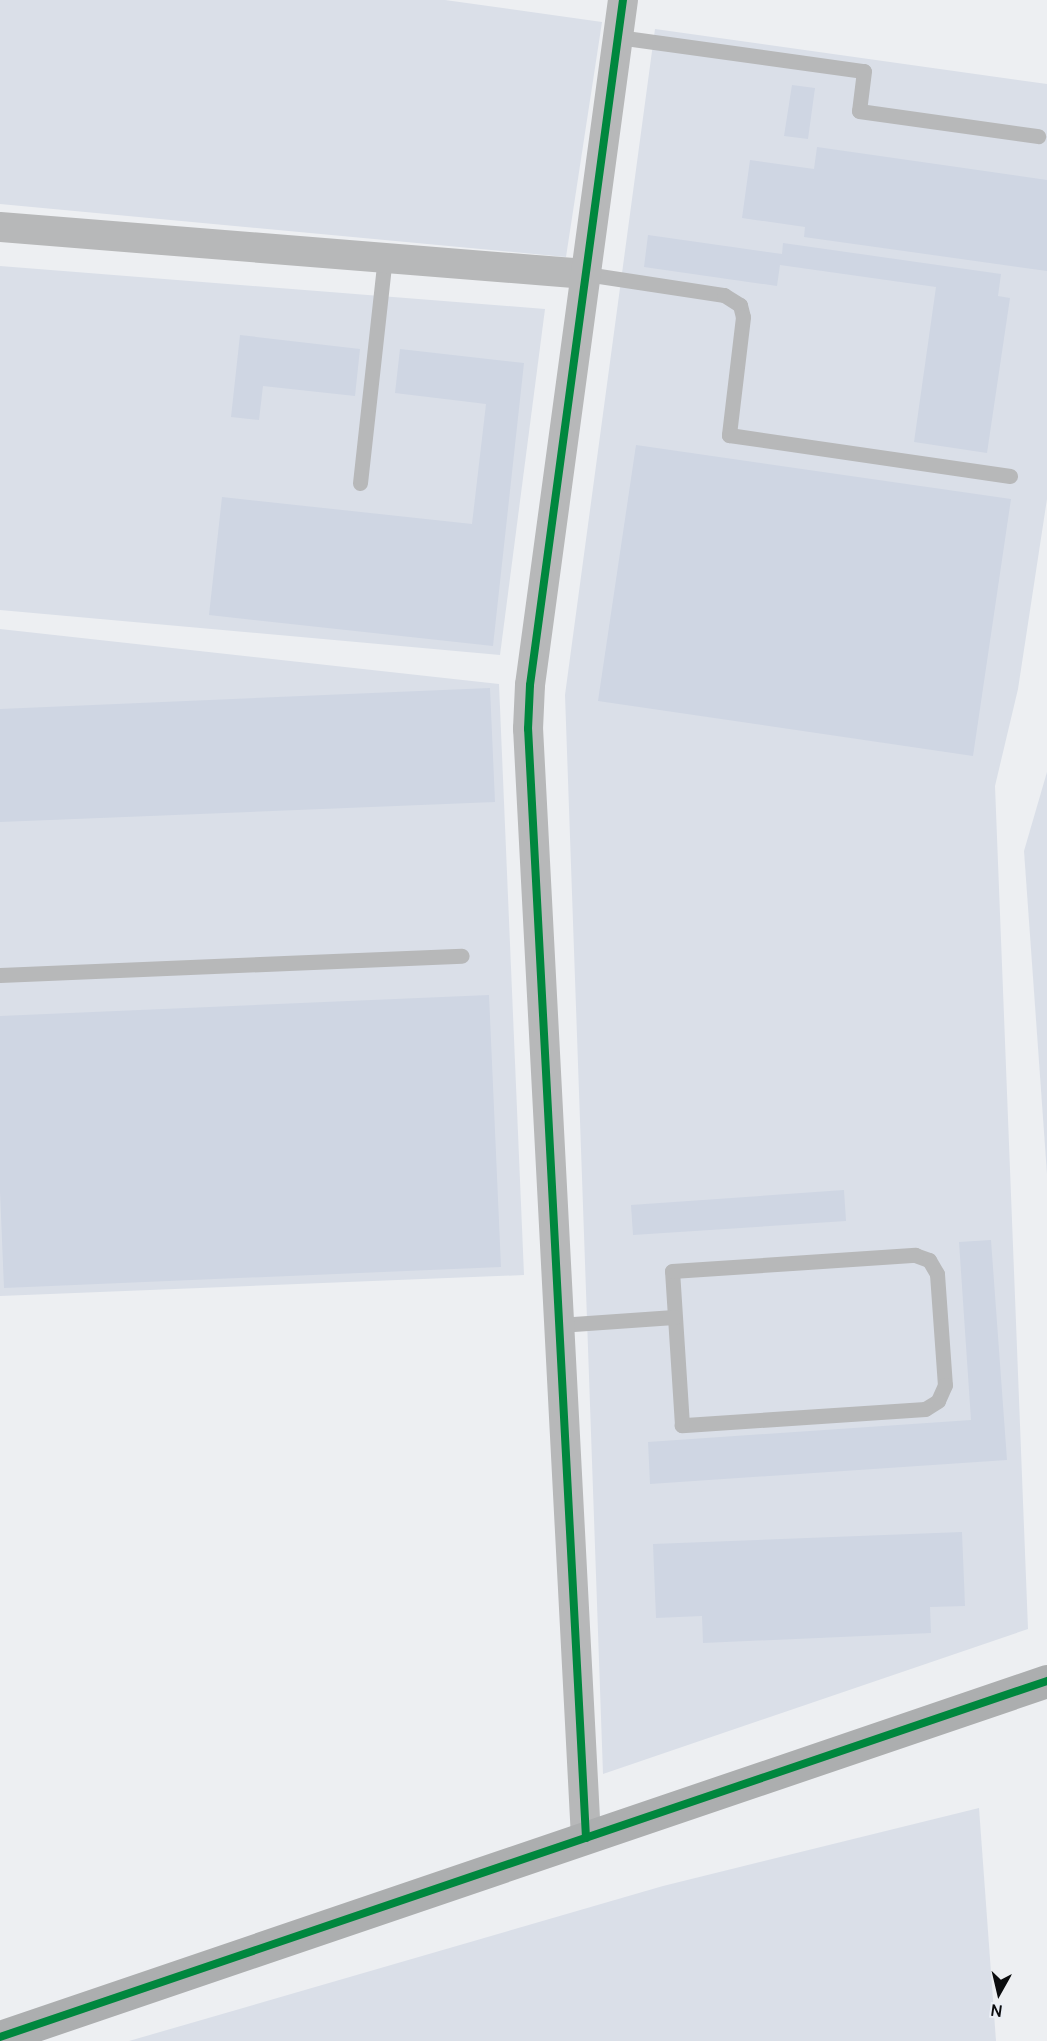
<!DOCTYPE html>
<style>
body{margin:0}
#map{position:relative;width:1047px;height:2041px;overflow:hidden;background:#edeff2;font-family:Manrope,sans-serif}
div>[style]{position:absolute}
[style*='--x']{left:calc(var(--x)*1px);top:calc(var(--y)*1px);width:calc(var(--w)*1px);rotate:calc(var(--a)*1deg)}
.built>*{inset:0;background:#dadfe8}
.building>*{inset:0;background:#cfd6e3}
.lane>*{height:15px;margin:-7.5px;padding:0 7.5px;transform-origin:7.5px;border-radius:7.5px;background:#b7b8b9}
.street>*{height:30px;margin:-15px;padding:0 15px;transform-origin:15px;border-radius:15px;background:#b7b8b9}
.secondary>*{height:33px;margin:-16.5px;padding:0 16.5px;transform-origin:16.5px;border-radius:16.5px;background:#acaeaf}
.cycleway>*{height:8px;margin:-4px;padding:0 4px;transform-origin:4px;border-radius:4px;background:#00873e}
span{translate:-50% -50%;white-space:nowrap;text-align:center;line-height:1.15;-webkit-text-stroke:4.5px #eaeef5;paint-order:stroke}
.north{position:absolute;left:969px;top:1963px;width:60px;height:60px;-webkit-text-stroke:4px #eaeef5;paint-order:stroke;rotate:188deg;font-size:16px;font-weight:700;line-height:24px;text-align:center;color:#0b0c0e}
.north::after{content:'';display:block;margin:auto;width:21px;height:27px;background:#0b0c0e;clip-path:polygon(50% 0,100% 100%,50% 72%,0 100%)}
</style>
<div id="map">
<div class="built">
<i style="clip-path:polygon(0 0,445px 0,602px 22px,566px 257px,0 204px)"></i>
<i style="clip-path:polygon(655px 29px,1047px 84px,1047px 499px,1018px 689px,995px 786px,1028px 1629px,603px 1774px,565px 695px)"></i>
<i style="clip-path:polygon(0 266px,545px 309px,500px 655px,0 610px)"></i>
<i style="clip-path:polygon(0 629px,499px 684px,524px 1275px,0 1296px)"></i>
<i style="clip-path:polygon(1047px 772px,1047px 1174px,1024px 851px)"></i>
<i style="clip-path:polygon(979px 1808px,996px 2041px,129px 2041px,663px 1886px)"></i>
</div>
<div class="building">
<i style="clip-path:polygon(792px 85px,815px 88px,808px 139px,784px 136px)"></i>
<i style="clip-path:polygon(817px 147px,1047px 180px,1047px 271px,804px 237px,805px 227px,742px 218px,750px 160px,814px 169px)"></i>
<i style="clip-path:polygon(648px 235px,782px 254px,783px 243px,1001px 274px,998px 296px,1010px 298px,987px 453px,914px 442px,936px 287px,780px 265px,777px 286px,644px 267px)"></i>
<i style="clip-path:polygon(240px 335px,360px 349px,355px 396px,263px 386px,259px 420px,231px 417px)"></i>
<i style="clip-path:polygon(400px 349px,524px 363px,493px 646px,209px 615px,222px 497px,472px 524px,486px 404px,395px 393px)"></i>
<i style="clip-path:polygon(636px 445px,1011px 499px,973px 756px,598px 701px)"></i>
<i style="clip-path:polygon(490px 688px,495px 802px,0 822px,0 709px)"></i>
<i style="clip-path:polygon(489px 995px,501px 1267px,4px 1288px,0 1191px,0 1016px)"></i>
<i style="clip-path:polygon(844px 1190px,846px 1221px,633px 1235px,631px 1205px)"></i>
<i style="clip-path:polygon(991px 1240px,1007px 1460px,650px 1484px,648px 1442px,971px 1420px,959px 1242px)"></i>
<i style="clip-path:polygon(962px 1532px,965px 1606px,930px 1607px,931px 1633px,703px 1643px,702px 1616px,656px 1618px,653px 1544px)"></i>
</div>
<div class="lane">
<i style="--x:618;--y:37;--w:248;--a:7.9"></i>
<i style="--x:864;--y:71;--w:40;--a:97.1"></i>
<i style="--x:859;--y:111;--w:181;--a:8"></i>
<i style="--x:586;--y:274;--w:140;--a:8.7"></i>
<i style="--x:724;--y:295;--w:19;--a:32"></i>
<i style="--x:740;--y:305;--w:12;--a:76"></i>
<i style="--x:743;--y:317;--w:119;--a:96.8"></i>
<i style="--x:729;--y:435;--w:284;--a:8.3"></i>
<i style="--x:360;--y:483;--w:226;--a:-83.7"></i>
<i style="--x:0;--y:975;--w:462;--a:-2.4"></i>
<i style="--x:915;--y:1255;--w:15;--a:20"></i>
<i style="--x:929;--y:1260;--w:16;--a:60"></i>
<i style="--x:937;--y:1274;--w:111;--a:85.9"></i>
<i style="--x:945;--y:1385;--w:17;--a:114"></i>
<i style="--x:938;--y:1401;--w:15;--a:148"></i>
<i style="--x:925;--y:1409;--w:244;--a:176.2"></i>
<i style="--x:682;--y:1425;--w:154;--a:-93.7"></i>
<i style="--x:672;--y:1271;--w:244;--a:-3.8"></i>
<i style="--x:559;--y:1325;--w:115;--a:-4"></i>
</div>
<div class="street">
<i style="--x:0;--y:227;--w:588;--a:4.59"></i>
<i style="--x:586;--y:1838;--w:1111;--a:-92.99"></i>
<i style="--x:528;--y:729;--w:44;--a:-87.4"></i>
<i style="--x:530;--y:685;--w:691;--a:-82.27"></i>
</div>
<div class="secondary">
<i style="--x:0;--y:2037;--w:1106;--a:-18.78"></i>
</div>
<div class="cycleway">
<i style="--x:586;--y:1838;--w:1111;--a:-92.99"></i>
<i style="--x:528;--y:729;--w:44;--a:-87.4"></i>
<i style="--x:530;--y:685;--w:691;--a:-82.27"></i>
<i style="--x:0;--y:2037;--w:1106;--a:-18.78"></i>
</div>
<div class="north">N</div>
</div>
